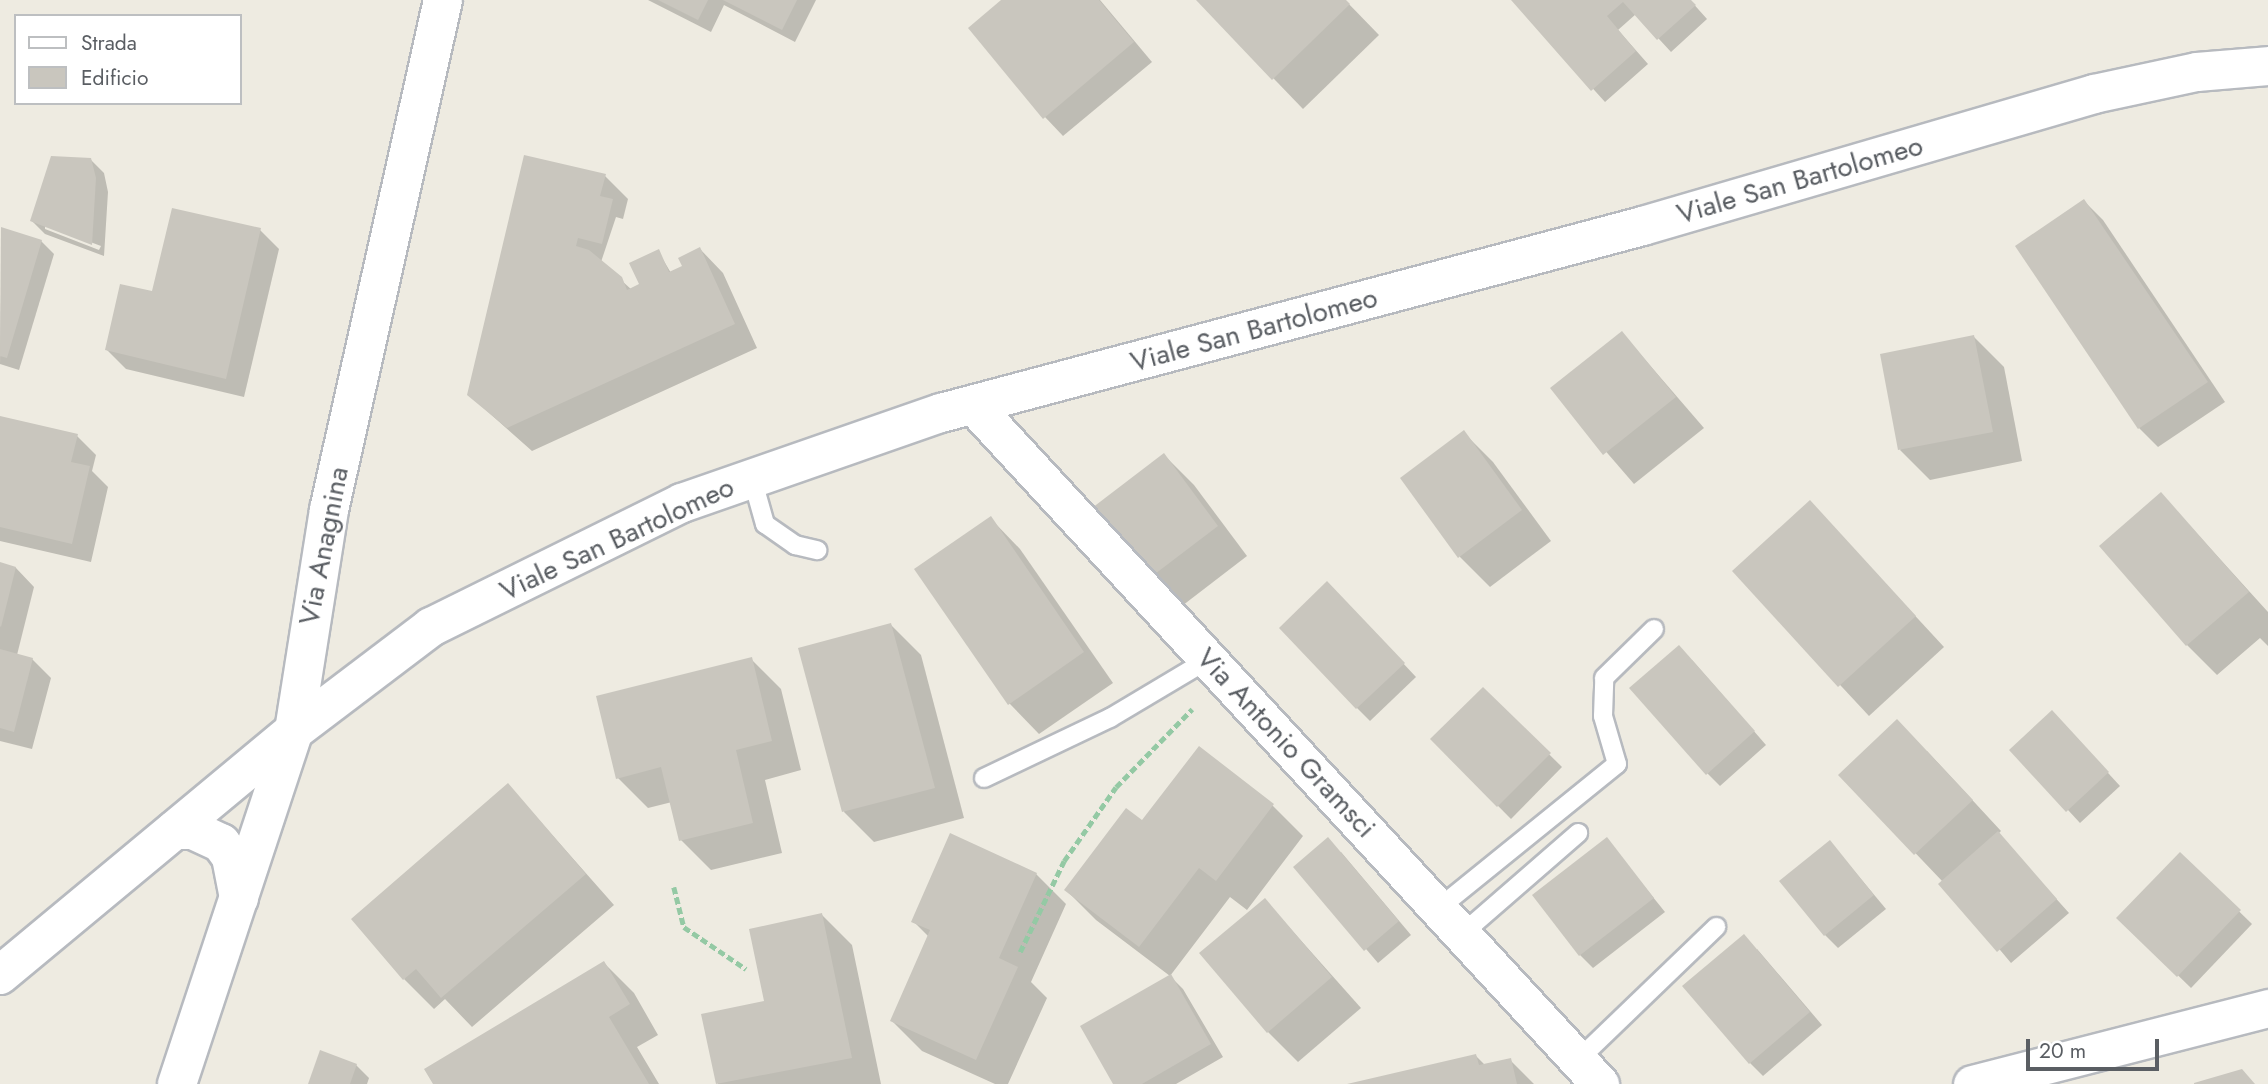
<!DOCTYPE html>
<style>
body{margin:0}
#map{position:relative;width:2268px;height:1084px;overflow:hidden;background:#eeebe1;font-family:Jost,sans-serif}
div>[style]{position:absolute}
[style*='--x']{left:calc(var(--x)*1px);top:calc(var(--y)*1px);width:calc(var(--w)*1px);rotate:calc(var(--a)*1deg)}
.shadow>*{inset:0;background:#0003}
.building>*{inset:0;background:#c9c6be}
.path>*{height:4.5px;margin-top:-2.25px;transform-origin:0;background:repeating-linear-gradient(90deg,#94c9a4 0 7px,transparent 0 10.5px)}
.roads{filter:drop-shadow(2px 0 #b7babf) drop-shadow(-2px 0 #b7babf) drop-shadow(0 2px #b7babf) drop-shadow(0 -2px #b7babf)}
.lane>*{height:18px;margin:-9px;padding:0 9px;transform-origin:9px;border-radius:9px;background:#fff}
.street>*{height:37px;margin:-18.5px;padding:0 18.5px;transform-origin:18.5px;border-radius:18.5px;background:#fff}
.secondary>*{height:38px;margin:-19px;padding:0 19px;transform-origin:19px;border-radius:19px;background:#fff}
span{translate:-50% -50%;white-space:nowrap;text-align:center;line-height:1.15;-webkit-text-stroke:5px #fff;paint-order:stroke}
.street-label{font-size:28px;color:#5a5e63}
.legend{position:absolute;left:14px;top:14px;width:228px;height:91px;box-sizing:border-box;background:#fff;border:2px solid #bdbfc1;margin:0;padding:9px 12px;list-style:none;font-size:21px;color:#5a5e63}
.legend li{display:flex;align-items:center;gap:14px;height:35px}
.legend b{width:35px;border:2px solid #bdbfc1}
.scale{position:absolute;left:2026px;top:1039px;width:133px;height:32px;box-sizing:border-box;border:4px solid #5a5e63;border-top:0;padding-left:9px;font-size:21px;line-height:24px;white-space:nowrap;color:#5a5e63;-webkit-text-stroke:5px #fff;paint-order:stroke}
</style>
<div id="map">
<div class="shadow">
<i style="clip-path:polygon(648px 0,816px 0,795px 42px,724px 5px,711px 32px)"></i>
<i style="clip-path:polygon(1004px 0,1100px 0,1152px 62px,1063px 136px,1045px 117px)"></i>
<i style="clip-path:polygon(1198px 0,1345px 0,1379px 35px,1303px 109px)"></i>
<i style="clip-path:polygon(1513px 0,1690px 0,1707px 19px,1671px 52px,1636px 14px,1618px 30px,1648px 64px,1605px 102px)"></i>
<i style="clip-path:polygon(evenodd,91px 160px,104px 173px,108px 192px,104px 256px,45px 234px,32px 221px,91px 160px,45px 225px,101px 246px,99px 250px,45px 229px,45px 225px)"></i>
<i style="clip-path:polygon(605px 176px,628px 199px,623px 219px,616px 217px,601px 262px,632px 290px,642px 285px,658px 251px,671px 273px,684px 267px,700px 249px,723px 273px,757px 348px,532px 451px,469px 395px)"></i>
<i style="clip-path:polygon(2084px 201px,2103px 220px,2225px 402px,2158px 447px,2139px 428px,2017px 247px)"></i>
<i style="clip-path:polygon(2px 229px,41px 241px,54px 254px,19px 370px,0 364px)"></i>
<i style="clip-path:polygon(260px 230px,279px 249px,244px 397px,126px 369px,107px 350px,153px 293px)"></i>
<i style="clip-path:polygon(1622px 333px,1704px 428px,1634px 484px,1552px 389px)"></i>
<i style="clip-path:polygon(1974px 337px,2004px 367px,2022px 461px,1930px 480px,1900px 450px)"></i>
<i style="clip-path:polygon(0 418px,77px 436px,96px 455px,92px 471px,108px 487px,91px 562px,0 541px)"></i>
<i style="clip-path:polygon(1463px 432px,1493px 462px,1551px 541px,1490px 587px,1460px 557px)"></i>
<i style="clip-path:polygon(1164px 455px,1194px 485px,1247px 556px,1178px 609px,1148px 579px)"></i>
<i style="clip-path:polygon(2161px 494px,2268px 612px,2268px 646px,2260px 638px,2217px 675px,2187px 645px)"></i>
<i style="clip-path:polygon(1810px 502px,1944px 647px,1869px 716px,1734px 571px)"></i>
<i style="clip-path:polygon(991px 519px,1020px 549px,1113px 683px,1039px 734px,1010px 704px,917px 570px)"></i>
<i style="clip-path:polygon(0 564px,16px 568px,34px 587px,17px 655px,32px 659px,51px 678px,32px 749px,0 741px)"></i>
<i style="clip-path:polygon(1340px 596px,1416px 677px,1370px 721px,1357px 708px)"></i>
<i style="clip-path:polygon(891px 625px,921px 655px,964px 818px,874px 842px,844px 812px)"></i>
<i style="clip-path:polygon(751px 659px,781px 689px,801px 770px,765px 780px,782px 853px,711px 870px,681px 840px,672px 802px,648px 808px,618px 778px)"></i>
<i style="clip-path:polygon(1692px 660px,1766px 745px,1720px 786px,1707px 773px)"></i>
<i style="clip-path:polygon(1483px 689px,1562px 767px,1511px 819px,1432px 739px)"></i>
<i style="clip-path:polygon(2065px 726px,2120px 786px,2080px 823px,2068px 810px)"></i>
<i style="clip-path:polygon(1199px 749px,1273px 806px,1303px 836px,1247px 910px,1230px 897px,1170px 976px,1183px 989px,1223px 1057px,1176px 1084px,1115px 1084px,1170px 976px,1096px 920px,1066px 890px,1142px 823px)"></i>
<i style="clip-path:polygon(1927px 751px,2001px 831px,1998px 834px,2069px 913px,2011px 963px,1943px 882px,1841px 775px)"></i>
<i style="clip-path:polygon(508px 785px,614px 905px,472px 1027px,445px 999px,434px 1009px,404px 979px)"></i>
<i style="clip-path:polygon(1607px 840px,1665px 912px,1593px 968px,1580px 955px)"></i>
<i style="clip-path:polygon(1830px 842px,1886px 909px,1838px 948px,1825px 935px)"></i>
<i style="clip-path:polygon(1341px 852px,1411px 935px,1378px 963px,1296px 867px)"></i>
<i style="clip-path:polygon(2180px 854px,2252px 924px,2191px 988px,2119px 918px)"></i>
<i style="clip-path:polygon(1036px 874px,1066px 904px,1031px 982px,1047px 998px,1008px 1084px,995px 1084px,922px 1051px,892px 1021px,929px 937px,913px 921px)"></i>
<i style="clip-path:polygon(1265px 900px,1361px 1008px,1298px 1062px,1268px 1032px)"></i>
<i style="clip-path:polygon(822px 915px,852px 945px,881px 1084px,718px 1084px,703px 1015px,766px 1002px)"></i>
<i style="clip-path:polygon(1757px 949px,1822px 1025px,1763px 1076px,1750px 1063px)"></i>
<i style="clip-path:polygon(604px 963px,634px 993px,658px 1035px,637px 1047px,659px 1084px,435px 1084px)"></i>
<i style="clip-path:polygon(1476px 1056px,1485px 1065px,1510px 1060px,1534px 1084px,1350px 1084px)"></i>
<i style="clip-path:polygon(356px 1065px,369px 1078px,367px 1084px,310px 1084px)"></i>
</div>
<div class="building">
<i style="clip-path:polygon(658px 0,708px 0,698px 20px)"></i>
<i style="clip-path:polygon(723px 0,797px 0,782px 30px)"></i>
<i style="clip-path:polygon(1001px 0,1099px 0,1134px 42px,1043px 119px,968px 28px)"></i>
<i style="clip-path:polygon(1196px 0,1346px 0,1350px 4px,1272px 80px)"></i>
<i style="clip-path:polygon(1511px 0,1691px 0,1696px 5px,1657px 40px,1623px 2px,1607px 16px,1636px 51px,1591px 91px)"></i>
<i style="clip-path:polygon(524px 155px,606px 174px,600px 196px,613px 199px,602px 244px,578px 238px,576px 246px,589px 250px,622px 277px,627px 290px,639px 284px,629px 263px,659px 249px,669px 272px,682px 266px,678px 258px,700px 247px,735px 324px,507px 428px,467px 395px)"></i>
<i style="clip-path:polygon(51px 156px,91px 158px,96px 178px,92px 245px,30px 221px)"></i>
<i style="clip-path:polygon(2084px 199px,2208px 382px,2138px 429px,2015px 246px)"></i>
<i style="clip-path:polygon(172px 208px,261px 228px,226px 379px,105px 350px,120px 284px,152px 291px)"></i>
<i style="clip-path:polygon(1px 227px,42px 240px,7px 358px,0 356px)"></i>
<i style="clip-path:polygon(1622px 331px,1676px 397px,1603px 455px,1550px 388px)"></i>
<i style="clip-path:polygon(1974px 335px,1993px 432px,1898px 450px,1880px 354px)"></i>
<i style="clip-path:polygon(0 416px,78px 434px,71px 462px,90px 466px,72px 544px,0 527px)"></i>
<i style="clip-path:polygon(1464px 430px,1522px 510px,1458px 558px,1400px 478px)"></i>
<i style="clip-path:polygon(1164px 453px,1218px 526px,1147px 580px,1092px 508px)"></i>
<i style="clip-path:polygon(2161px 492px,2249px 592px,2186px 646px,2099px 546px)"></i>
<i style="clip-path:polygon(1810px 500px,1916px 616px,1838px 687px,1732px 571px)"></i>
<i style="clip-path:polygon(991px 516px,1084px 652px,1008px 705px,914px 569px)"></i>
<i style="clip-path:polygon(0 562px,16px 567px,1px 627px,0 626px)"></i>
<i style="clip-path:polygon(1327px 581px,1405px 663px,1356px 709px,1279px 628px)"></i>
<i style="clip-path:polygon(891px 623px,935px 788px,842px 812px,798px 648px)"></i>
<i style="clip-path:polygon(1679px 645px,1755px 731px,1706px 775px,1629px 688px)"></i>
<i style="clip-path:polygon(0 649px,33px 658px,14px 732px,0 728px)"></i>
<i style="clip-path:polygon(752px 657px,772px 741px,736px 750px,753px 823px,679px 841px,661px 767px,616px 779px,596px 696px)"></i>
<i style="clip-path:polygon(1483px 687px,1551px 753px,1497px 807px,1430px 739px)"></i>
<i style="clip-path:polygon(2052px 710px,2109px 772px,2066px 812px,2009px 750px)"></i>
<i style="clip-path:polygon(1897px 719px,1973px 800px,1914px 855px,1838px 775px)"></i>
<i style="clip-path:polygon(1199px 746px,1274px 804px,1216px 881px,1199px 868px,1139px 947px,1064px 890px,1126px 808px,1142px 820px)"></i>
<i style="clip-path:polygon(508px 783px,586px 874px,441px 998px,416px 969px,403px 980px,351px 919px)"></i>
<i style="clip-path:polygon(1998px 831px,2057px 899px,1997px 952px,1938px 884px)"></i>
<i style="clip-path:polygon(950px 833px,1037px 873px,999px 958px,1018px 967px,976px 1060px,890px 1021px,930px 930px,911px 922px)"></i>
<i style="clip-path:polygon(1328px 837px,1399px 921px,1364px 951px,1293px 867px)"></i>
<i style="clip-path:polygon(1607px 837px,1654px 898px,1579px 956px,1532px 895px)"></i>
<i style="clip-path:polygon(1830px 840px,1874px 895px,1824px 936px,1779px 881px)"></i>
<i style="clip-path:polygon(2180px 852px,2241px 910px,2177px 977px,2116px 918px)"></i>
<i style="clip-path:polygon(1265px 898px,1332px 977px,1267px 1033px,1199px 953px)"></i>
<i style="clip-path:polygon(822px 913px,852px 1058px,716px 1084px,701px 1014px,764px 1001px,749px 929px)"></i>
<i style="clip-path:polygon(1744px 934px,1810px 1012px,1749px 1064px,1682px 986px)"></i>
<i style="clip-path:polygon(604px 961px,630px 1004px,609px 1017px,649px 1084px,433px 1084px,424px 1069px)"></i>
<i style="clip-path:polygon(1171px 974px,1211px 1044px,1142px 1084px,1113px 1084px,1080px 1026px)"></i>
<i style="clip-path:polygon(320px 1050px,357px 1064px,350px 1084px,308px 1084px)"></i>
<i style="clip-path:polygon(1476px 1054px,1479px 1065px,1511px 1058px,1517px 1084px,1347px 1084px)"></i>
<i style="clip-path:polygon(2242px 1069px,2255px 1084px,2194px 1084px,2194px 1083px)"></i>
</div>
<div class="path">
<i style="--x:674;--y:887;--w:41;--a:76"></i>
<i style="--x:684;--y:927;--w:75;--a:34.1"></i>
<i style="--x:1020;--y:952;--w:101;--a:-64.2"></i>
<i style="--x:1064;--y:861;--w:90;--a:-54.9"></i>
<i style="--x:1116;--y:787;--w:109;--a:-45.7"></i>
</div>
<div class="roads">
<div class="lane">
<i style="--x:752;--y:478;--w:48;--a:74.2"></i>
<i style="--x:765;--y:524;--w:37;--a:35"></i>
<i style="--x:795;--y:545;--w:23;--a:13"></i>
<i style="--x:984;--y:778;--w:140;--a:-25.5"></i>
<i style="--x:1110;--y:718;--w:115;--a:-30.8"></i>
<i style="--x:1439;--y:908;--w:229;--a:-39"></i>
<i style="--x:1617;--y:764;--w:50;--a:-106.3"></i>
<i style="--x:1603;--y:716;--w:38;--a:-88"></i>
<i style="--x:1604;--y:678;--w:70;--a:-44.4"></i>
<i style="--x:1462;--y:934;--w:154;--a:-41"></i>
<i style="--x:1578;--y:1060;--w:192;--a:-43.9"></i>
</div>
<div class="street">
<i style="--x:972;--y:404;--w:926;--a:47.28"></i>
<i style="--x:1972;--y:1084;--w:306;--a:-14.4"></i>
</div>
<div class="secondary">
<i style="--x:175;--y:830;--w:18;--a:0"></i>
<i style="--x:193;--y:830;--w:31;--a:25"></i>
<i style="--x:221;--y:843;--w:17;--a:54"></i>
<i style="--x:231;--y:857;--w:42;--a:79"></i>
<i style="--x:0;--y:975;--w:382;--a:-39.7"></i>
<i style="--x:294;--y:731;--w:172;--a:-37.2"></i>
<i style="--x:431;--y:627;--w:280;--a:-26.3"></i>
<i style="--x:682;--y:503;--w:274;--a:-19.2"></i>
<i style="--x:941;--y:413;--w:726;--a:-14.92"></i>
<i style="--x:1643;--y:226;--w:470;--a:-16.3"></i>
<i style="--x:2094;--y:94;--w:105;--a:-12.1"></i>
<i style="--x:2197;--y:72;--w:71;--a:-4.8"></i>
<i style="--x:177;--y:1084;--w:372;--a:-71.7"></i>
<i style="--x:294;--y:731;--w:224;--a:-81"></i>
<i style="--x:329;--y:510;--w:523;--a:-77.4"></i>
</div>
</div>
<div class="street-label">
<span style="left:1800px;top:180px;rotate:-16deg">Viale San Bartolomeo</span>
<span style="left:1254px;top:330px;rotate:-15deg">Viale San Bartolomeo</span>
<span style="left:617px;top:539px;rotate:-25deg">Viale San Bartolomeo</span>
<span style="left:324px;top:546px;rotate:-79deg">Via Anagnina</span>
<span style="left:1286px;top:743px;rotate:47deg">Via Antonio Gramsci</span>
</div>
<ul class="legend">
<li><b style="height:9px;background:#fff"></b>Strada</li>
<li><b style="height:19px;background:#c9c6be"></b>Edificio</li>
</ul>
<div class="scale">20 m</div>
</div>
